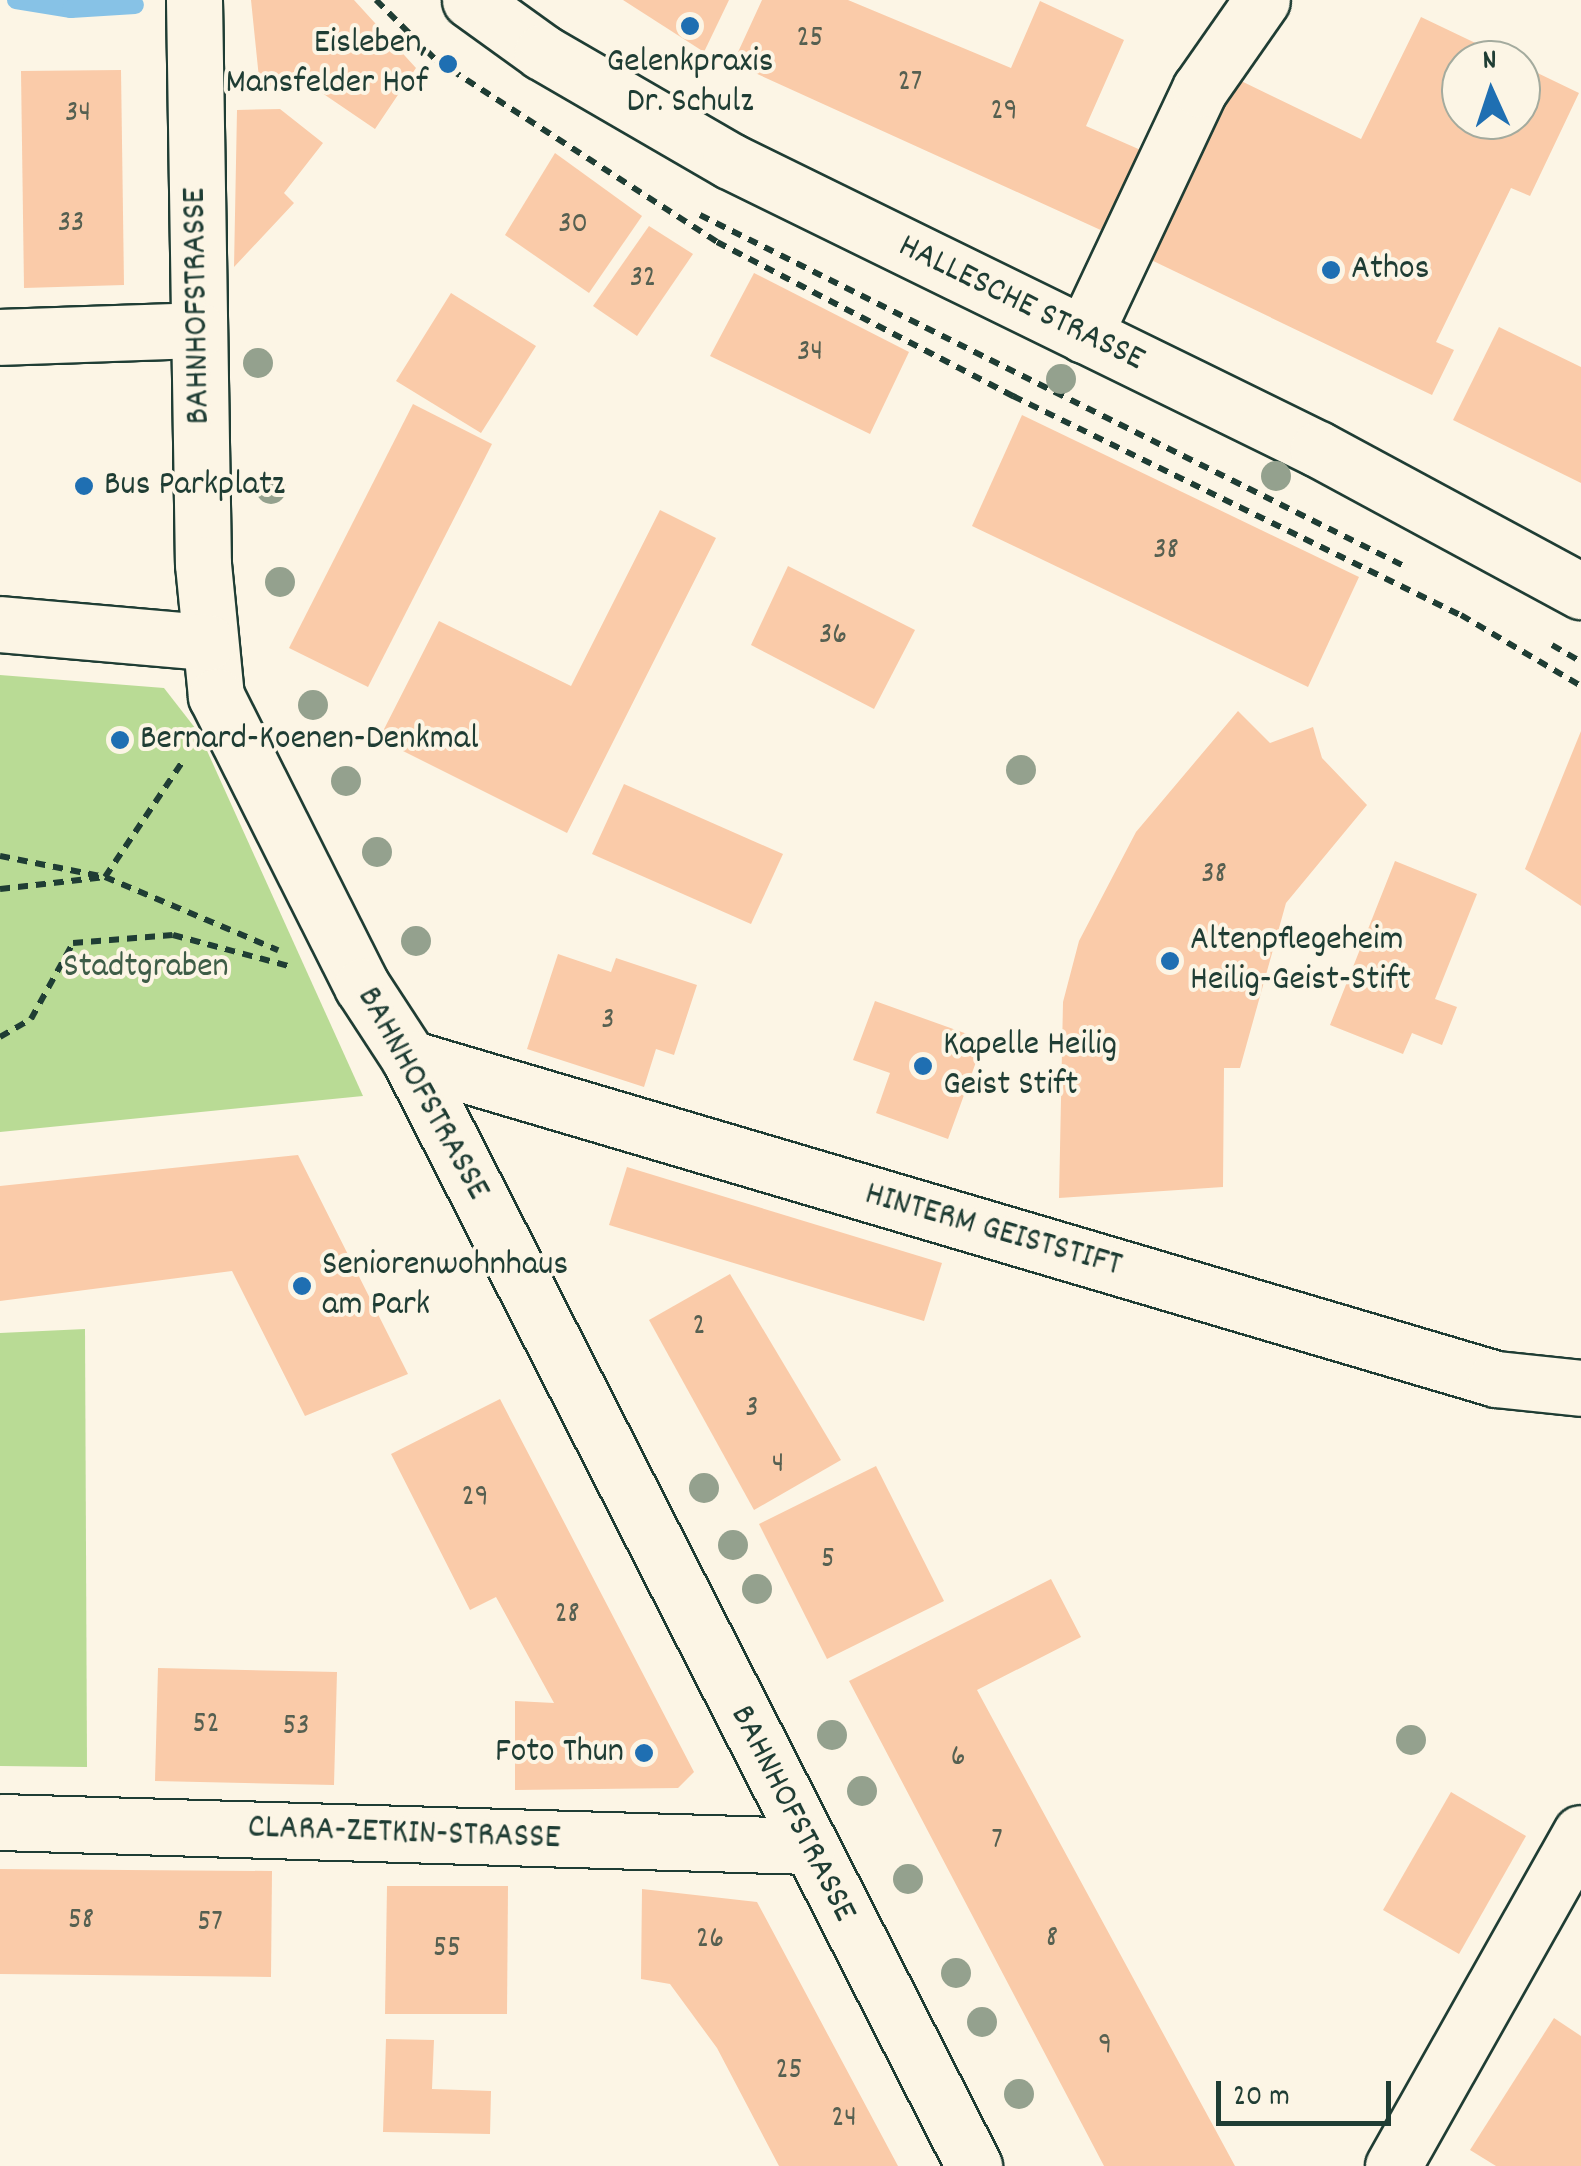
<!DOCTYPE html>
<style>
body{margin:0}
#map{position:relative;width:1581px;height:2166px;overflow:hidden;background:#fcf5e5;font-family:Dekko,sans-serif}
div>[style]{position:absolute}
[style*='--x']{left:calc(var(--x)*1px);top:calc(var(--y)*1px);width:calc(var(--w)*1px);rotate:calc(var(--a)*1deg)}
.green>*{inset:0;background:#b9db95}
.stream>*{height:18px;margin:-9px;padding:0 9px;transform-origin:9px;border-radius:9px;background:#87c2e6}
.building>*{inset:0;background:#facba9}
.path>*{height:6px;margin-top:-3px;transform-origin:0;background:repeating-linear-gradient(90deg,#1f3d34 0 10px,transparent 0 18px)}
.roads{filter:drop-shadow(2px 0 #1f3d34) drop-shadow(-2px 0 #1f3d34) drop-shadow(0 2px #1f3d34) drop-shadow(0 -2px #1f3d34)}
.minor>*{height:55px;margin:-27.5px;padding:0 27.5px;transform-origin:27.5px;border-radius:27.5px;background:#fcf5e5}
.trees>*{width:30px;height:30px;margin:-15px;border-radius:50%;background:#94a18e}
.dots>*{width:28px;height:28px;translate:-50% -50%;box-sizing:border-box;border:5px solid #fcf5e5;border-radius:50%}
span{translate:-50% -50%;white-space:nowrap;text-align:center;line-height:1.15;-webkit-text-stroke:8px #fcf5e5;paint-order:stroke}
.number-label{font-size:30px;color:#566051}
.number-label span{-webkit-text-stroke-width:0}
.poi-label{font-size:35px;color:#1f3d34}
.right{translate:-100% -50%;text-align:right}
.left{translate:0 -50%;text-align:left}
.street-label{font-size:35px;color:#1f3d34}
.park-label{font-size:35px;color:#3e5d47}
.north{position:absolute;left:1441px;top:40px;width:100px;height:100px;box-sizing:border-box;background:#fcf5e5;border:2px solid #a4ab9e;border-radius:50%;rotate:357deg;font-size:28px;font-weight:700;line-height:40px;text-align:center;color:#1f3d34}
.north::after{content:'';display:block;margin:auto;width:35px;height:45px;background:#1f6fb2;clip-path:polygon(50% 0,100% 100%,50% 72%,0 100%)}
.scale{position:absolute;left:1216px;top:2081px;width:175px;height:45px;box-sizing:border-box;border:5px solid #1f3d34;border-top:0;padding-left:12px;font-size:30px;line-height:35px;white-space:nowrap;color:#1f3d34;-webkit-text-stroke:8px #fcf5e5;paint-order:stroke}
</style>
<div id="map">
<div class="green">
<i style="clip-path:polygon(0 675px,164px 688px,199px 733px,363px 1096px,0 1132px)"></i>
<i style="clip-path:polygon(85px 1329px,87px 1767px,0 1766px,0 1333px)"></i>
</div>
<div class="stream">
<i style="--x:16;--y:0;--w:56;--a:9.3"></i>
<i style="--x:71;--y:9;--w:64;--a:-3.6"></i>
</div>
<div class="building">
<i style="clip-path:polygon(251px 0,354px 0,416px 68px,375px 129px,303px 80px,299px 87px,260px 88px)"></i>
<i style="clip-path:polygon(623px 0,729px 0,704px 52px)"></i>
<i style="clip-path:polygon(762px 0,848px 0,1011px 68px,1040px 1px,1124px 40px,1086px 126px,1152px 155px,1116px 237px,733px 63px)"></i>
<i style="clip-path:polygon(1421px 17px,1511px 60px,1461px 60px,1461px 120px,1521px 120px,1521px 65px,1579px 93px,1530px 196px,1511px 188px,1436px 342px,1454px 350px,1432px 395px,1147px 258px,1235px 78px,1361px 139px)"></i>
<i style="clip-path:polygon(121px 70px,124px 285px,24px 288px,21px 71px)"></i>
<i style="clip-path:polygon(280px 109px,323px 143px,284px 193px,294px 203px,234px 267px,237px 110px)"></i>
<i style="clip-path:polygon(555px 153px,642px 216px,589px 293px,505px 235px)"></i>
<i style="clip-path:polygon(649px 226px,693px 254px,637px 336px,593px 306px)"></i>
<i style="clip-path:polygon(754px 273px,909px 352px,870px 434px,710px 356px)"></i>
<i style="clip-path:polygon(451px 293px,536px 346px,481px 433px,396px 381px)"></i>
<i style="clip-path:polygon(1499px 327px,1581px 367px,1581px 483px,1453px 420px)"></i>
<i style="clip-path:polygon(413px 404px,492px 444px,368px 687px,289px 648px)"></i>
<i style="clip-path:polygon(1022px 415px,1359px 577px,1308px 687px,972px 526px)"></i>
<i style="clip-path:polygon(660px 510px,716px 538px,567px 833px,379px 739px,439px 621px,571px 686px)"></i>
<i style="clip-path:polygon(788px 566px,915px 630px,874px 709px,751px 645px)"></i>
<i style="clip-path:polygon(1238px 711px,1270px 743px,1313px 727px,1322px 758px,1367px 805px,1286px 903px,1240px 1068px,1224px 1068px,1223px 1187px,1059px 1198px,1063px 1002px,1079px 941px,1136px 832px)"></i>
<i style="clip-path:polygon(1581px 731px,1581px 906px,1525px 869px)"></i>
<i style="clip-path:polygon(624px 784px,783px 854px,751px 924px,592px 854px)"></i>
<i style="clip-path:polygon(1395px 861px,1477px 894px,1435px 999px,1457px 1007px,1442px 1045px,1412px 1033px,1403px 1054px,1330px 1025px)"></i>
<i style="clip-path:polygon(558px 954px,611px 972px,616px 958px,697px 985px,674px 1055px,656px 1049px,644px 1087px,527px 1049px)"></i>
<i style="clip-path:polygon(875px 1001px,984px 1040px,948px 1139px,876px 1113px,890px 1073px,853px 1060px)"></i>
<i style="clip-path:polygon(298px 1155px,408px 1374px,305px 1416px,232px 1271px,0 1301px,0 1186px)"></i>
<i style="clip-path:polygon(627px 1167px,942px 1263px,924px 1321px,609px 1225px)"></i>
<i style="clip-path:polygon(730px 1274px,841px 1460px,754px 1510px,649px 1320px)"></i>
<i style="clip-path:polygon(500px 1399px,694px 1772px,678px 1788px,515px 1790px,515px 1701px,554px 1703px,496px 1597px,470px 1610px,391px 1454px)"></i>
<i style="clip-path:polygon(876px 1466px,944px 1601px,827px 1659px,759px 1524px)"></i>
<i style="clip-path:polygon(1051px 1579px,1081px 1637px,977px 1690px,1235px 2166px,1104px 2166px,849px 1681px)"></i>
<i style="clip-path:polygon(158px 1668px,337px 1672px,334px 1785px,155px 1781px)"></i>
<i style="clip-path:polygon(1451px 1792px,1526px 1836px,1459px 1954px,1383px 1910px)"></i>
<i style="clip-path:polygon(0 1869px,272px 1871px,271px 1977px,0 1974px)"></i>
<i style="clip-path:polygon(387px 1886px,508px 1886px,507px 2014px,385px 2014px)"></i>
<i style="clip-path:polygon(642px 1889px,757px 1902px,898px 2166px,779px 2166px,717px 2048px,670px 1984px,641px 1979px)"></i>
<i style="clip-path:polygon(1554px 2018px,1581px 2036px,1581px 2166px,1496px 2166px,1470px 2150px)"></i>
<i style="clip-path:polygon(386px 2039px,434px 2040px,432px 2089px,491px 2091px,490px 2134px,383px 2132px)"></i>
</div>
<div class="path">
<i style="--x:376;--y:0;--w:85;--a:45"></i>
<i style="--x:436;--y:60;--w:335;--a:32.9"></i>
<i style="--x:717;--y:242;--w:334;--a:27.5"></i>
<i style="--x:1013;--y:396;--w:499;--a:26.1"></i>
<i style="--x:1461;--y:615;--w:139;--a:30.6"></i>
<i style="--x:700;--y:215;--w:787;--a:26.5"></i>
<i style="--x:1552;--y:645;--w:34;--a:30"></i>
<i style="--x:0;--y:856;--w:107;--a:11.3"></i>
<i style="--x:105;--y:877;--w:140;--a:-56.1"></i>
<i style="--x:0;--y:889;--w:106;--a:-6.5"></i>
<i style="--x:105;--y:877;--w:188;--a:22.9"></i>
<i style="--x:0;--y:1037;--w:36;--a:-30"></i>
<i style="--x:31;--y:1019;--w:87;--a:-61.1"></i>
<i style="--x:73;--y:943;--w:100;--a:-4.6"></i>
<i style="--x:173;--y:935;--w:120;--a:15"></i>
</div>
<div class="roads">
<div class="minor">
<i style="--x:194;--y:0;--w:564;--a:89.09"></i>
<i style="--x:203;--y:564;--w:133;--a:84.4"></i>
<i style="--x:216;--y:696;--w:325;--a:63.3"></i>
<i style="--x:362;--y:986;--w:86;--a:56.9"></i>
<i style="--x:409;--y:1058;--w:1244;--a:62.98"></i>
<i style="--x:470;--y:0;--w:89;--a:35.8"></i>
<i style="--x:542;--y:52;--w:217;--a:30.1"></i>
<i style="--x:730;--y:161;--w:655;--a:26.1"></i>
<i style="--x:1318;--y:449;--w:299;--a:28.4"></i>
<i style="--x:1084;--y:335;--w:272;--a:-64.8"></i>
<i style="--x:1200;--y:89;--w:108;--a:-55.1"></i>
<i style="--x:0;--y:337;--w:198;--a:-2"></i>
<i style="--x:0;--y:624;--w:208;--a:5"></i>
<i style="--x:409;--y:1058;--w:1133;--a:16.45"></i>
<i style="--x:1496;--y:1379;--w:85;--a:6"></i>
<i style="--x:0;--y:1822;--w:808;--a:1.7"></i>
<i style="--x:1393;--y:2166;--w:382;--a:-60.6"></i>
</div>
</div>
<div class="trees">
<i style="left:258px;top:363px"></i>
<i style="left:1061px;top:379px"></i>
<i style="left:1276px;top:476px"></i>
<i style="left:271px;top:489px"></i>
<i style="left:280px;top:582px"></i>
<i style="left:313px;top:705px"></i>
<i style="left:1021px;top:770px"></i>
<i style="left:346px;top:781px"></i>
<i style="left:377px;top:852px"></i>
<i style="left:416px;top:941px"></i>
<i style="left:704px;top:1488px"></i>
<i style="left:733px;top:1545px"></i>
<i style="left:757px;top:1589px"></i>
<i style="left:832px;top:1735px"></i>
<i style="left:1411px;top:1740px"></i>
<i style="left:862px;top:1791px"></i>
<i style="left:908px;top:1879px"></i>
<i style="left:956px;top:1973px"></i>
<i style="left:982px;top:2022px"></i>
<i style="left:1019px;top:2094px"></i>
</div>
<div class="dots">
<i style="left:690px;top:26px;background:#1f6fb2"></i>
<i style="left:448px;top:64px;background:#1f6fb2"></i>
<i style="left:1331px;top:270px;background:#1f6fb2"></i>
<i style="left:84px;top:486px;background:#1f6fb2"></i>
<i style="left:120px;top:740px;background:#1f6fb2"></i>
<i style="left:1170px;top:961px;background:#1f6fb2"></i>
<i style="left:923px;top:1066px;background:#1f6fb2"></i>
<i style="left:302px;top:1286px;background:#1f6fb2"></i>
<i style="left:644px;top:1753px;background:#1f6fb2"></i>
</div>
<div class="number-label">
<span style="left:810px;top:40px">25</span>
<span style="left:910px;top:84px">27</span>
<span style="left:1004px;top:113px">29</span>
<span style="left:78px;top:115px">34</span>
<span style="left:71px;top:225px">33</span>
<span style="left:573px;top:226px">30</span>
<span style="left:643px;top:280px">32</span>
<span style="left:810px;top:354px">34</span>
<span style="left:1166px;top:552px">38</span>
<span style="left:833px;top:637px">36</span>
<span style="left:1214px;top:876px">38</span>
<span style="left:608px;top:1022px">3</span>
<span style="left:699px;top:1328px">2</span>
<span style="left:752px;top:1410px">3</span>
<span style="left:778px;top:1466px">4</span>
<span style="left:475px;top:1499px">29</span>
<span style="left:828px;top:1561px">5</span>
<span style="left:567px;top:1616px">28</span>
<span style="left:206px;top:1726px">52</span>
<span style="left:296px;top:1728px">53</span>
<span style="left:958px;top:1759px">6</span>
<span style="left:997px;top:1842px">7</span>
<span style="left:81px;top:1922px">58</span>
<span style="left:210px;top:1924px">57</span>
<span style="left:1052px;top:1940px">8</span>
<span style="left:710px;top:1941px">26</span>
<span style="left:447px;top:1950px">55</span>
<span style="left:1105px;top:2047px">9</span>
<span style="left:789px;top:2072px">25</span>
<span style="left:844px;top:2120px">24</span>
</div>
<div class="poi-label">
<span class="right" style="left:428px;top:64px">Eisleben,<br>Mansfelder Hof</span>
<span style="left:690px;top:83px">Gelenkpraxis<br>Dr. Schulz</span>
<span class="left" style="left:1351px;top:270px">Athos</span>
<span class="left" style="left:104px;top:486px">Bus Parkplatz</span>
<span class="left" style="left:140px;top:740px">Bernard-Koenen-Denkmal</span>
<span class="left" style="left:1190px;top:961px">Altenpflegeheim<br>Heilig-Geist-Stift</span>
<span class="left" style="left:943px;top:1066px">Kapelle Heilig<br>Geist Stift</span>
<span class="left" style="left:322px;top:1286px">Seniorenwohnhaus<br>am Park</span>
<span class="right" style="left:624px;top:1753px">Foto Thun</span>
</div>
<div class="street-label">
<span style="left:1021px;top:304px;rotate:26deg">HALLESCHE STRASSE</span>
<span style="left:198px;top:306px;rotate:-91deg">BAHNHOFSTRASSE</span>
<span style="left:422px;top:1094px;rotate:61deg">BAHNHOFSTRASSE</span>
<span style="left:993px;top:1231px;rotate:16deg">HINTERM GEISTSTIFT</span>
<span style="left:792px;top:1814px;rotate:63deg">BAHNHOFSTRASSE</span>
<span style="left:404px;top:1834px;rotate:2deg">CLARA-ZETKIN-STRASSE</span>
</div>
<div class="park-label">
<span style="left:146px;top:968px">Stadtgraben</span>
</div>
<div class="north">N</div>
<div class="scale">20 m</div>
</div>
